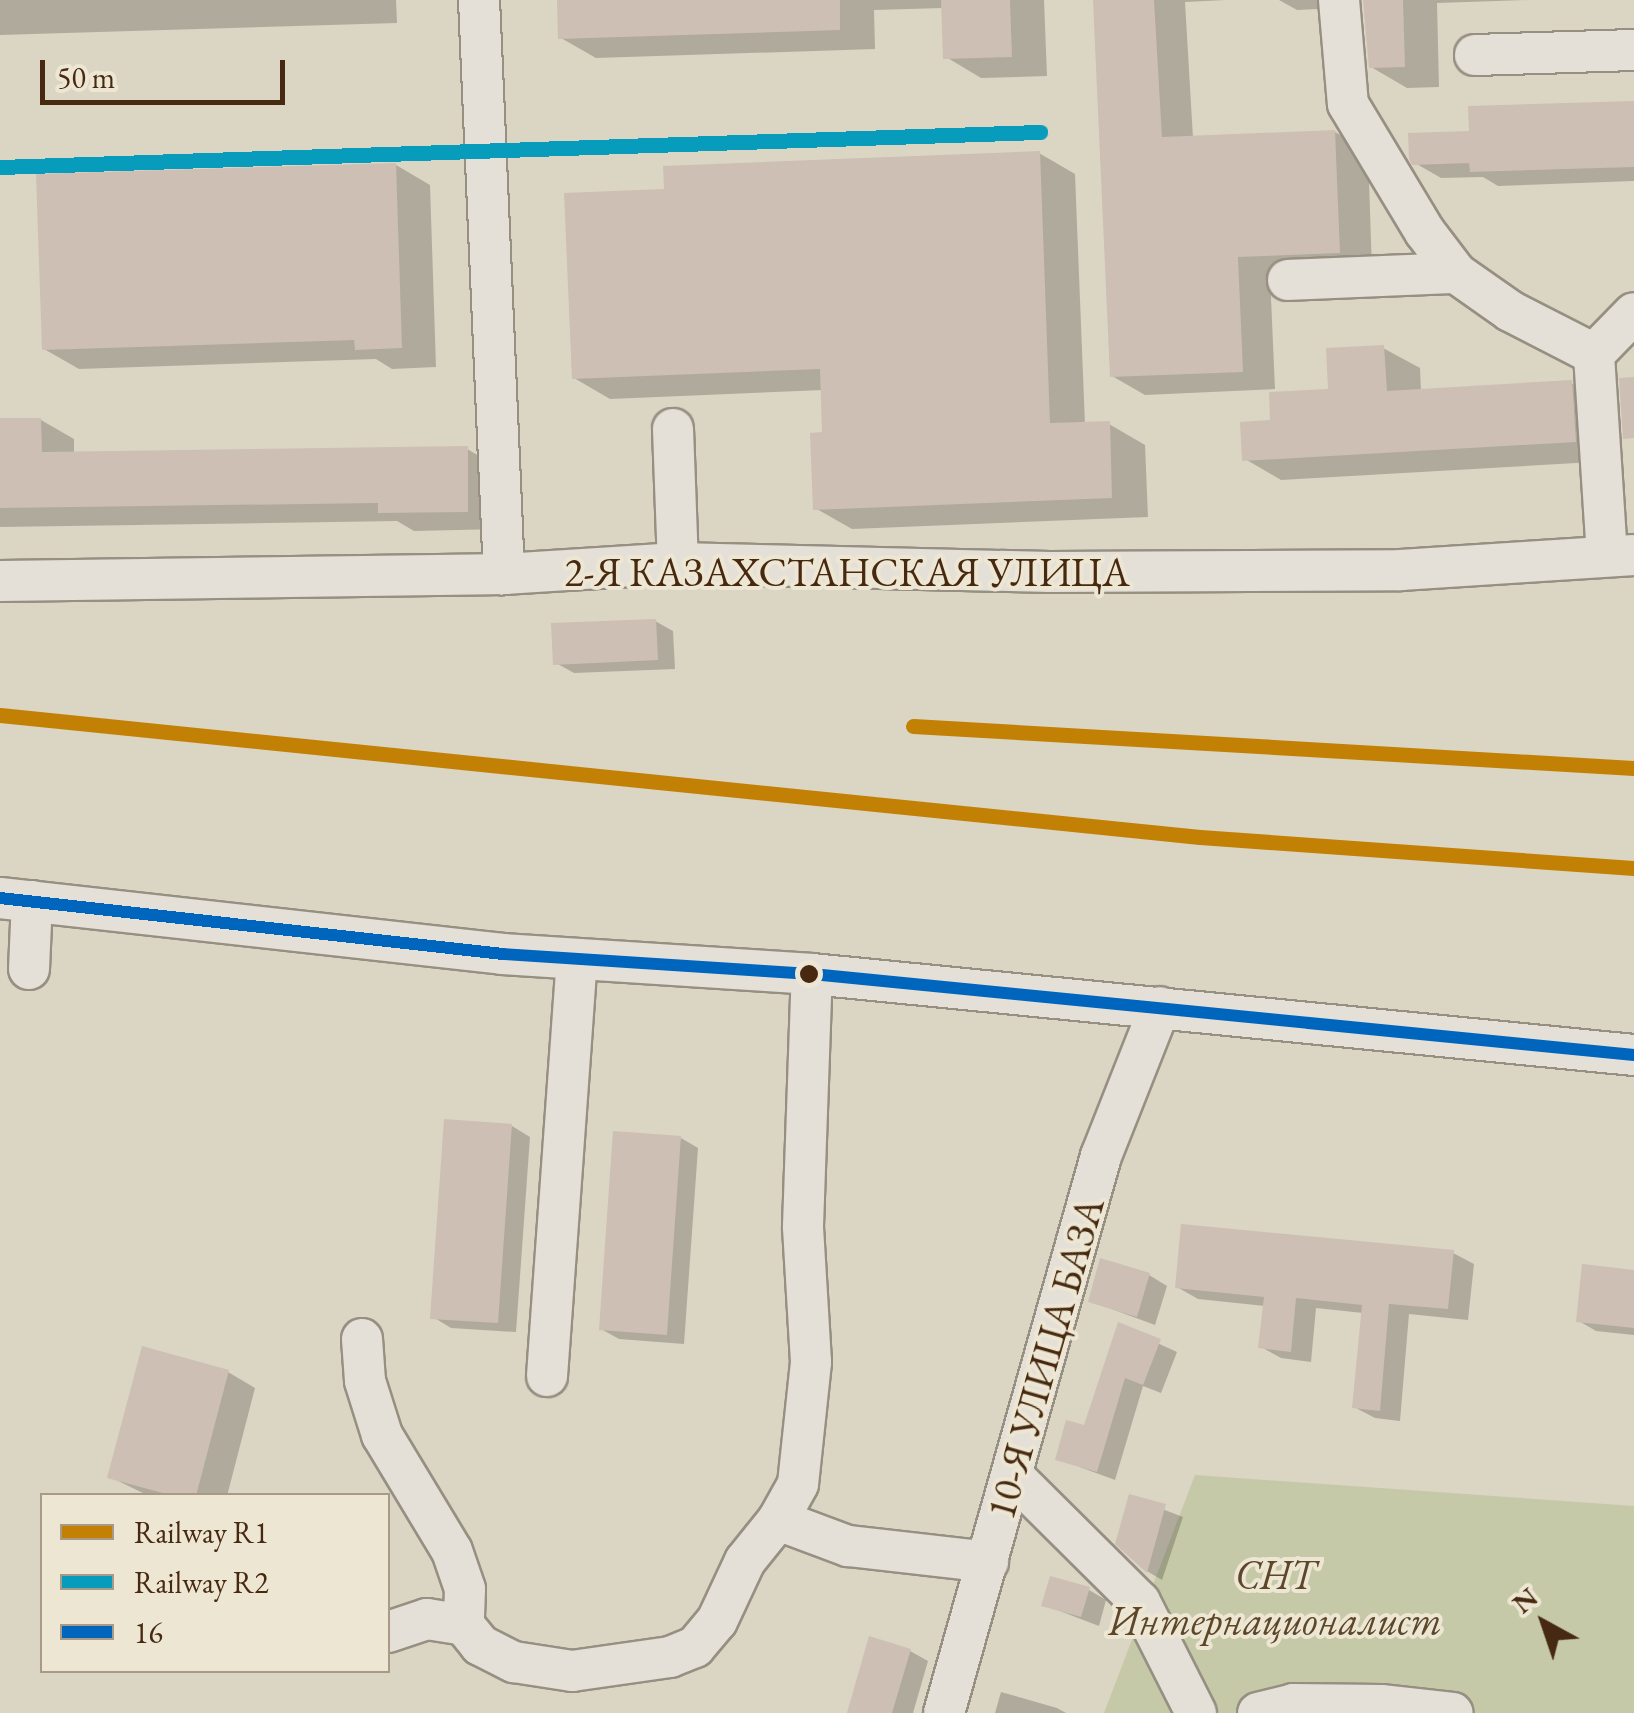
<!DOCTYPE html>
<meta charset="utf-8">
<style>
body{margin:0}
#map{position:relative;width:1634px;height:1713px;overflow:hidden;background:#dbd5c4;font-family:"EB Garamond",serif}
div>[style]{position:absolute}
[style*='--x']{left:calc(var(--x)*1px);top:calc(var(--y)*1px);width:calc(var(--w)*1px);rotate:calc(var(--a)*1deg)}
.green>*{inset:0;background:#c6c9a7}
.shadow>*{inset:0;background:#0003}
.building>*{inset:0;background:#cdbfb3}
.roads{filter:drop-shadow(2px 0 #968f82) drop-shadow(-2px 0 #968f82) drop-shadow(0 2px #968f82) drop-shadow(0 -2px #968f82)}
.minor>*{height:40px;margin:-20px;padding:0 20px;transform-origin:20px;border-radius:20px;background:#e4e0d8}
.bus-1>*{height:12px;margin:-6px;padding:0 6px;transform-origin:6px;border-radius:6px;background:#0065bd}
.rail-1>*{height:15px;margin:-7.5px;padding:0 7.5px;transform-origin:7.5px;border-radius:7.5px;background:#c28005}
.rail-2>*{height:15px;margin:-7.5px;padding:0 7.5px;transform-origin:7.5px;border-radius:7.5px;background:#079cbb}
.dots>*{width:28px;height:28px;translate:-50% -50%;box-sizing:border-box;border:5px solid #ede6d3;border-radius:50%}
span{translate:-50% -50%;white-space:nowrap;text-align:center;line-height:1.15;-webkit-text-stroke:8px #ede6d3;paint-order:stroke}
.street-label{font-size:40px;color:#462910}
.park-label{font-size:40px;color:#5c472a;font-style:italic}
.legend{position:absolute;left:40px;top:1493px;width:350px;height:180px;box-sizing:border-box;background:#ede6d3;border:2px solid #aa9a85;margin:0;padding:12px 18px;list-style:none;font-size:30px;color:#462910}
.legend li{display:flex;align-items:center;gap:20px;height:50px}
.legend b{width:50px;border:2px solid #aa9a85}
.north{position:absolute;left:1494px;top:1573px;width:100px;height:100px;-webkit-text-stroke:8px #ede6d3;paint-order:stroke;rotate:320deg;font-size:28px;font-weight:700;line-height:40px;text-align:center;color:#462910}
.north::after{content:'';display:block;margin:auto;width:35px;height:45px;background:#462910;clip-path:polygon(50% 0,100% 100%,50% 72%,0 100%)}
.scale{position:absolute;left:40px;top:60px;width:245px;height:45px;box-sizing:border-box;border:5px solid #462910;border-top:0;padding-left:12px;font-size:30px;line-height:35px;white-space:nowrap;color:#462910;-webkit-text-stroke:8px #ede6d3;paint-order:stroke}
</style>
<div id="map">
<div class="green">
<i style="clip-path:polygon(1195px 1475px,1634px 1506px,1634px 1713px,1104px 1713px)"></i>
</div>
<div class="shadow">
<i style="clip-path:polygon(0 0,396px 0,397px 23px,0 35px)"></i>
<i style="clip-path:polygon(560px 0,1044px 0,1047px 76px,981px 78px,946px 57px,944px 8px,874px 10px,875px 49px,596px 58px,561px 38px)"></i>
<i style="clip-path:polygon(1095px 0,1226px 0,1185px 2px,1193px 138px,1335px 132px,1368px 151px,1372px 270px,1270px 275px,1275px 389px,1145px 395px,1112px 376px)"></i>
<i style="clip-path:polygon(1279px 0,1318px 0,1318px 9px,1297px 10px)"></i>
<i style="clip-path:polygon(1365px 0,1528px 0,1437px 3px,1439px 87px,1407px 88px,1371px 67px)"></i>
<i style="clip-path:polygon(1634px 103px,1634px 181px,1498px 186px,1483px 177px,1441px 178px,1415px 163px,1471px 133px)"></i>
<i style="clip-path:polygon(1039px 153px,1075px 174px,1085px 425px,1109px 424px,1145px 445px,1148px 517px,852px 529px,815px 508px,824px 435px,823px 390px,610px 399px,574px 378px,666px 192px)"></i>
<i style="clip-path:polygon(396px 165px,430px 185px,436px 367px,392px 369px,376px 359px,79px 369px,44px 349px)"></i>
<i style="clip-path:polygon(1383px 348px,1420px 368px,1421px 392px,1571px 383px,1608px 404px,1611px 461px,1281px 480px,1245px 459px,1273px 423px,1331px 391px)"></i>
<i style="clip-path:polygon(41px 420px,74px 439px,74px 454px,467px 449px,500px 468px,501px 529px,414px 531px,397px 521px,0 527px,0 421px)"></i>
<i style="clip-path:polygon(655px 621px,673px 631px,675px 669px,574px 673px,556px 663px)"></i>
<i style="clip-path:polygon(512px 1126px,530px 1137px,516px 1332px,451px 1328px,433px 1317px)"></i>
<i style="clip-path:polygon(681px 1138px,698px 1148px,684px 1344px,619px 1339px,601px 1329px)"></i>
<i style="clip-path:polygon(1453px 1253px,1474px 1264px,1468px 1320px,1409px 1314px,1400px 1421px,1375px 1418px,1354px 1407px,1363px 1313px,1316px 1308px,1311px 1362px,1281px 1358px,1261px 1347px,1265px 1306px,1198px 1299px,1177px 1287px)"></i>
<i style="clip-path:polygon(1634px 1272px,1634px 1335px,1596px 1331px,1579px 1321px)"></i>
<i style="clip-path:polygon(1149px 1275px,1167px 1286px,1155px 1325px,1090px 1301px)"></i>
<i style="clip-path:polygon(1120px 1326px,1177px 1352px,1161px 1393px,1143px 1386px,1115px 1480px,1058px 1459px,1085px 1428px)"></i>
<i style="clip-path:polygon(228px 1372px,255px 1388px,227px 1496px,149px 1496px,110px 1477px)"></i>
<i style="clip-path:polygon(1131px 1497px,1183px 1517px,1162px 1580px,1145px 1570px)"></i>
<i style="clip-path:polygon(1089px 1590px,1106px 1600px,1099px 1626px,1044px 1605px)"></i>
<i style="clip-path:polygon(910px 1651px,928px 1661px,913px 1713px,849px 1713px)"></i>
<i style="clip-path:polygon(1001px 1692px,1057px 1708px,1066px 1713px,995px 1713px)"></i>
</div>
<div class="building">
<i style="clip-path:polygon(557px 0,840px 0,840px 30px,558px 39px)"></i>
<i style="clip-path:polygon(941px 0,1010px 0,1012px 57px,943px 59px)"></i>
<i style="clip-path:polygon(1093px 0,1154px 0,1162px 137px,1335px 130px,1340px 253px,1238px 257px,1243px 372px,1110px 377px)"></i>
<i style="clip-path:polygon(1363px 0,1403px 0,1405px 67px,1369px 68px)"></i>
<i style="clip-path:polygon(1634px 101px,1634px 167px,1470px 172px,1469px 163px,1412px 165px,1409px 159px,1408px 133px,1469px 131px,1468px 106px)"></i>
<i style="clip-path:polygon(1040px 151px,1050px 423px,1110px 421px,1112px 498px,813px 510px,810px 433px,822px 432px,820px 369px,572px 379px,564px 193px,664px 189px,663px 166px)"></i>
<i style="clip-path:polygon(396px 163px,402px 348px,355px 350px,354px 340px,42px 350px,36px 174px)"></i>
<i style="clip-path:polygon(1384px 345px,1387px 391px,1572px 380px,1576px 442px,1242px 461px,1240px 422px,1270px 420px,1269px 392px,1328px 389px,1326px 348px)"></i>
<i style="clip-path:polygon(1634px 377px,1634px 438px,1623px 439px,1619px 378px)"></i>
<i style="clip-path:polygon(0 418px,41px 418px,42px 452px,468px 446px,468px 512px,378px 513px,378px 503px,0 508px)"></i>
<i style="clip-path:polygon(656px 619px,658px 660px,553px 665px,551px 623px)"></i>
<i style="clip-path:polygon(444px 1119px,512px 1124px,498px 1323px,430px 1319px)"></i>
<i style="clip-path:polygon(613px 1131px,681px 1136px,667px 1335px,599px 1330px)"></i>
<i style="clip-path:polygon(1181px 1224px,1454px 1250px,1448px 1309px,1389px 1304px,1380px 1411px,1352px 1408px,1362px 1305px,1296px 1298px,1291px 1352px,1258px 1348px,1264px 1297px,1175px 1288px)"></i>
<i style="clip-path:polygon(1100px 1258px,1150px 1273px,1137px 1317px,1088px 1302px)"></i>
<i style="clip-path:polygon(1582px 1264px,1634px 1270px,1634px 1328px,1576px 1322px)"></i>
<i style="clip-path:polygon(1118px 1322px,1161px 1339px,1143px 1385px,1125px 1378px,1097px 1472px,1055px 1460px,1066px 1420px,1084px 1425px)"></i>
<i style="clip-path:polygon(142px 1346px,229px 1370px,196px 1496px,174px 1496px,107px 1478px)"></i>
<i style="clip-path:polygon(1129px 1494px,1166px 1504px,1147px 1573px,1115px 1544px)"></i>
<i style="clip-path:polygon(1050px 1576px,1090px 1587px,1081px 1617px,1041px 1606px)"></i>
<i style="clip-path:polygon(869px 1636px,911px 1649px,892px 1713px,847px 1713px)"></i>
</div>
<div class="roads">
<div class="minor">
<i style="--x:479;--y:0;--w:575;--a:87.51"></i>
<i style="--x:1339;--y:0;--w:104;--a:85.1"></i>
<i style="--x:1348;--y:104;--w:149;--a:59"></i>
<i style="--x:1425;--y:232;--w:51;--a:52.9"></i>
<i style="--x:1456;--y:273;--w:66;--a:35.1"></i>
<i style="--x:1510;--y:311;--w:94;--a:27.1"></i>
<i style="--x:1475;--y:55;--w:159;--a:-1.8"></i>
<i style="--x:1288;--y:280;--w:168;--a:-2.4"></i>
<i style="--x:673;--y:429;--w:134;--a:87.9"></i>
<i style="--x:1607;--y:556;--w:202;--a:-93.7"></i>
<i style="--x:1594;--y:354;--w:57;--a:-45.7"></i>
<i style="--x:0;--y:581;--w:504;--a:-0.8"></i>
<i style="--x:504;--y:574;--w:174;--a:-3.6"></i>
<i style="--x:678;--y:563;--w:372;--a:1.4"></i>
<i style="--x:1050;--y:572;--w:351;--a:-0.3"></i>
<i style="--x:1401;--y:570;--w:233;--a:-3.7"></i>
<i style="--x:0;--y:898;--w:506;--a:6.35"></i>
<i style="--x:503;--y:954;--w:310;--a:3.7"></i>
<i style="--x:812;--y:974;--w:826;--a:5.63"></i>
<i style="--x:29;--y:969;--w:68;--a:-87.5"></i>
<i style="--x:362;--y:1339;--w:42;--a:85.9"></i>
<i style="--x:365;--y:1381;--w:57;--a:72.5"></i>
<i style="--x:382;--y:1435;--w:135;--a:58.9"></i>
<i style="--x:452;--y:1551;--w:40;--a:71.1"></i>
<i style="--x:465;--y:1589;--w:36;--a:92"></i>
<i style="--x:464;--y:1625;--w:26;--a:51"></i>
<i style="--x:480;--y:1645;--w:38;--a:27"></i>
<i style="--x:514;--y:1662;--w:59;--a:8.8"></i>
<i style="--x:572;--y:1671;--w:99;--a:-8.1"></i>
<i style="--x:670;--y:1657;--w:27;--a:-22"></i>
<i style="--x:695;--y:1647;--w:34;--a:-50"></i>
<i style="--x:717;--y:1621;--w:66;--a:-65"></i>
<i style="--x:745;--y:1561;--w:53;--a:-51.2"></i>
<i style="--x:778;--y:1520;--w:41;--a:-60.9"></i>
<i style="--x:798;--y:1484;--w:123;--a:-83.9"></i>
<i style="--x:811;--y:1362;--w:136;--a:-93.4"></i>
<i style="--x:803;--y:1226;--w:252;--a:-88"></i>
<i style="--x:547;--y:1376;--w:418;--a:-85.9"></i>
<i style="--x:1012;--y:1475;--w:180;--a:44.8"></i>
<i style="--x:1140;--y:1602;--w:124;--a:63.2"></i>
<i style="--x:778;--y:1520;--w:75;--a:20.4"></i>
<i style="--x:848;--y:1546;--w:141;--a:6.5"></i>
<i style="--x:388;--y:1632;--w:41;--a:-18.4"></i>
<i style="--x:427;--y:1619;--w:37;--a:9"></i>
<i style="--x:944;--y:1713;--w:579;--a:-74.26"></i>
<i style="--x:1101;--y:1156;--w:160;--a:-68.4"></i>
<i style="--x:1258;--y:1713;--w:36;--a:-14"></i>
<i style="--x:1293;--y:1704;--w:88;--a:0.7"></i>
<i style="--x:1381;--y:1705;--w:72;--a:6.3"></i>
</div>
</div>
<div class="bus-1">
<i style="--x:0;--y:898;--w:506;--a:6.35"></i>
<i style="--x:503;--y:954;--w:310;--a:3.7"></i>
<i style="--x:812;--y:974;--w:826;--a:5.63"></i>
</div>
<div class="rail-1">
<i style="--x:0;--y:715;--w:1206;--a:5.81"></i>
<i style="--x:1200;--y:837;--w:435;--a:4.1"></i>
<i style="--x:913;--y:726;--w:722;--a:3.33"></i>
</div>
<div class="rail-2">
<i style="--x:0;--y:167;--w:1041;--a:-1.93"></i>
</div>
<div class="dots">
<i style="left:809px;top:974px;background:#462910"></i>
</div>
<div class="street-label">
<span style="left:847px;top:572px">2-Я КАЗАХСТАНСКАЯ УЛИЦА</span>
<span style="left:1045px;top:1358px;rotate:-74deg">10-Я УЛИЦА БАЗА</span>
</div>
<div class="park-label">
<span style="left:1275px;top:1597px">СНТ<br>Интернационалист</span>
</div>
<ul class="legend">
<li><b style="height:12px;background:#c28005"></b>Railway R1</li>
<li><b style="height:12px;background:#079cbb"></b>Railway R2</li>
<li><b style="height:12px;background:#0065bd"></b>16</li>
</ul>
<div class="north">N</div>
<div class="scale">50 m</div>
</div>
